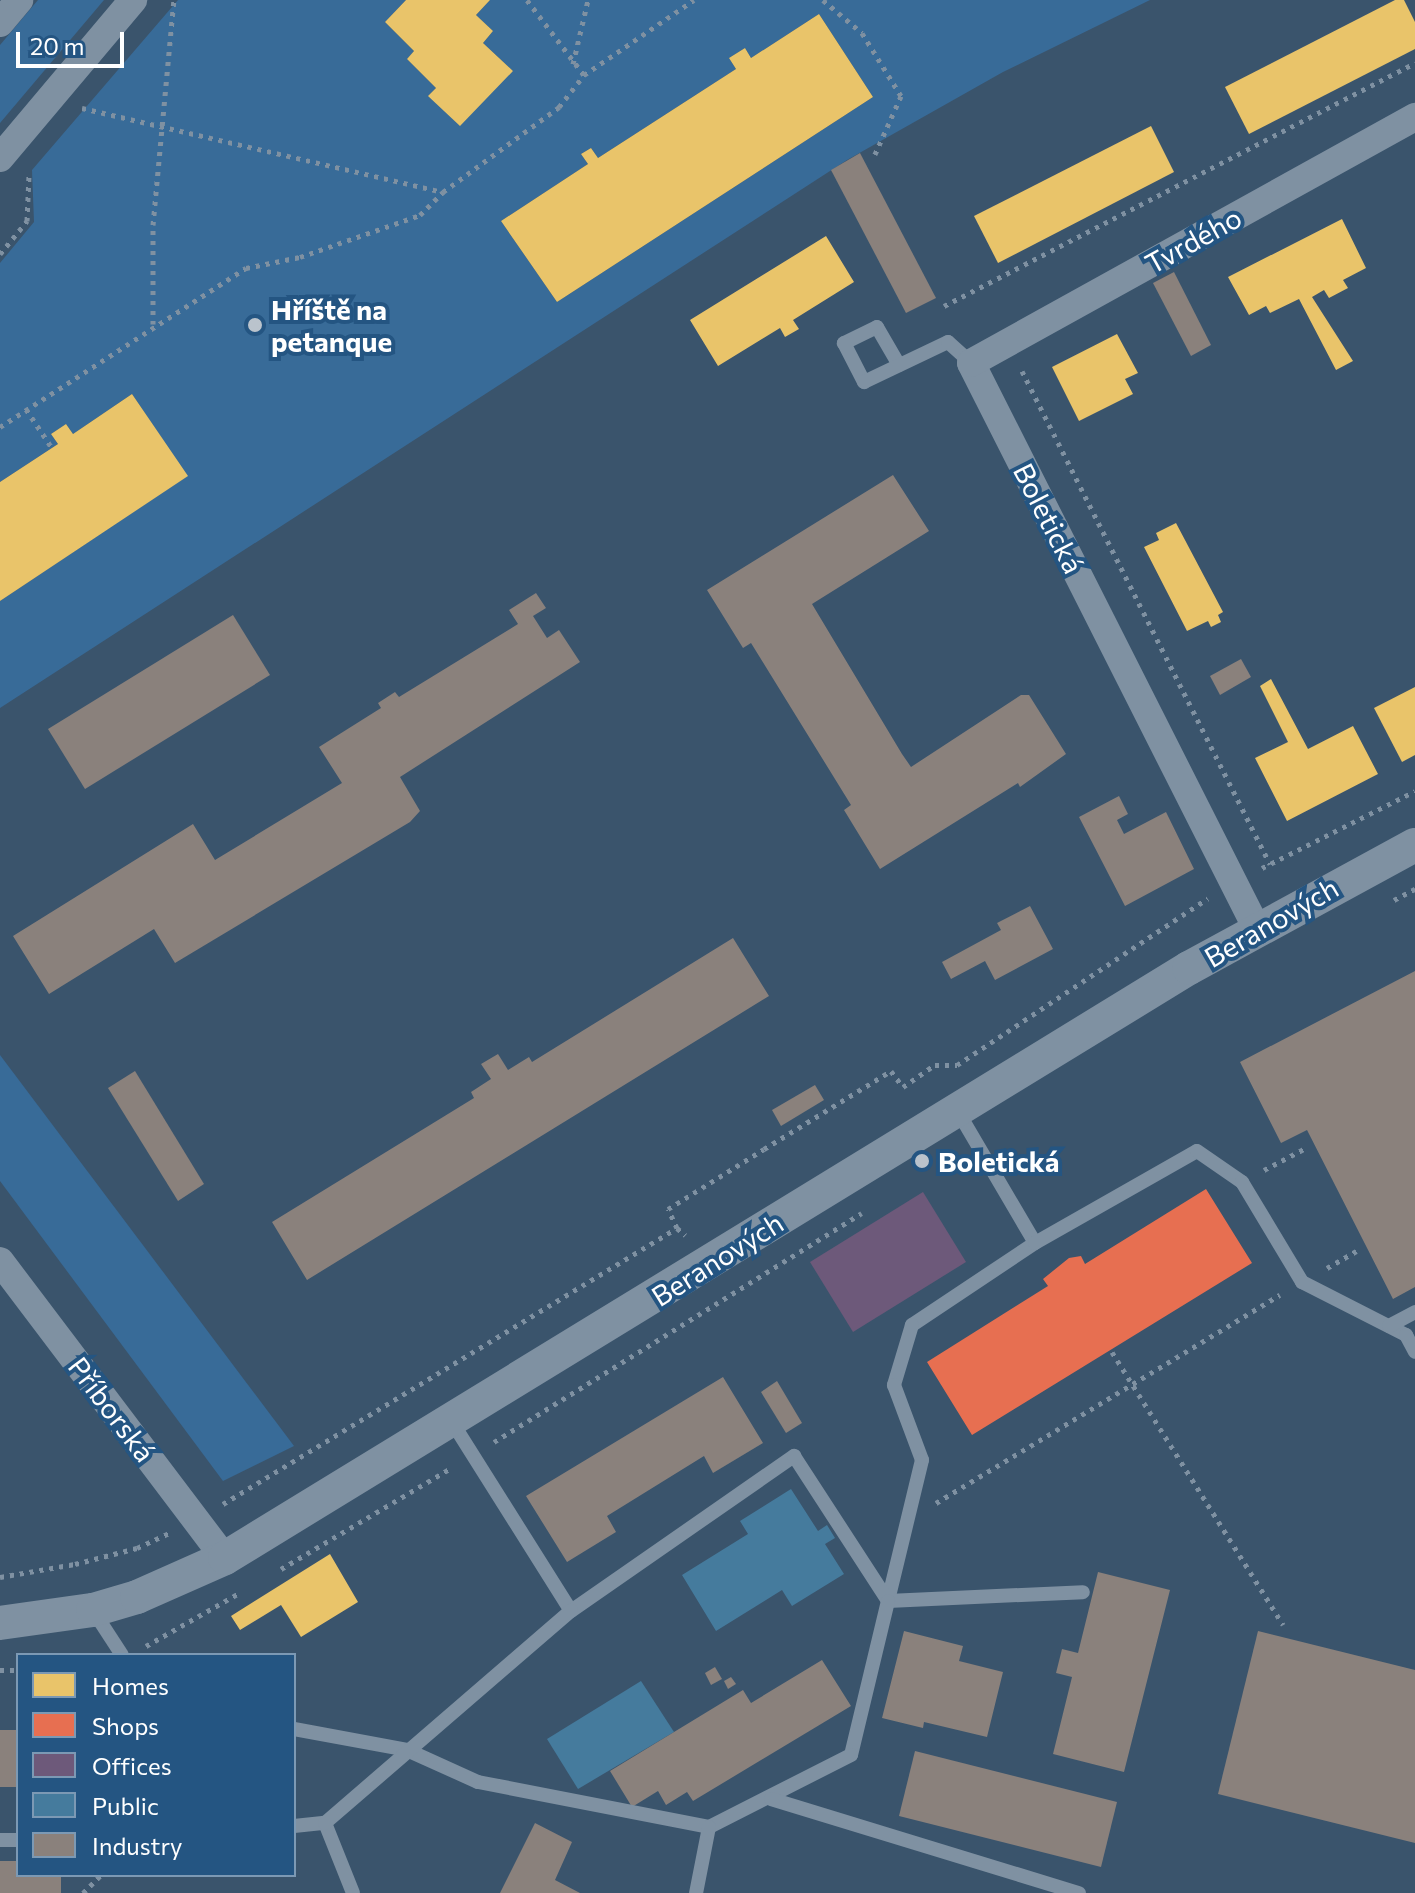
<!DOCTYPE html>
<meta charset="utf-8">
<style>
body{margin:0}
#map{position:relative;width:1415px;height:1893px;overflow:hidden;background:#3a546c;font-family:Commissioner,sans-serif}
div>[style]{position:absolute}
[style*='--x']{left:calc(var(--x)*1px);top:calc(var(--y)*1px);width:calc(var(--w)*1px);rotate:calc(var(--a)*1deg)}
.green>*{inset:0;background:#386b98}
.homes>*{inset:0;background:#e9c46a}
.shops>*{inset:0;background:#e76f51}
.offices>*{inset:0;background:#6d597a}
.public>*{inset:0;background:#457b9d}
.industry>*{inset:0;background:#8a817c}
.path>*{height:5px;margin-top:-2.5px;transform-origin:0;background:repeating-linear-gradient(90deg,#7f91a2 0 4px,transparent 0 10px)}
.service>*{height:14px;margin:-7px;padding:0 7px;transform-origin:7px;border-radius:7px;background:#7f91a2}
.minor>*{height:28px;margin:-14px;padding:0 14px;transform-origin:14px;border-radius:14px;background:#7f91a2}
.tertiary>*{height:34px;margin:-17px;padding:0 17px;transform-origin:17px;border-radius:17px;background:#7f91a2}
.dots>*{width:22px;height:22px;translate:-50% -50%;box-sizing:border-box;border:4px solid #245582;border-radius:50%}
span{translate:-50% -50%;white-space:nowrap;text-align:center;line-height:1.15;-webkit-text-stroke:8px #245582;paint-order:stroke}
.street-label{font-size:28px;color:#fff}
.poi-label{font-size:28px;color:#fff;font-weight:700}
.left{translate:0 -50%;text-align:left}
.legend{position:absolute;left:16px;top:1653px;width:280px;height:224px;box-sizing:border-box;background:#245582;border:2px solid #7c99b4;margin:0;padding:10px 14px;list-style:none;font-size:24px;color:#fff}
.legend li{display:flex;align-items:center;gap:16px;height:40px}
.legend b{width:40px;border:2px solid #7c99b4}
.scale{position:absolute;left:16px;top:32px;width:108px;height:36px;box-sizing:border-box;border:4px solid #fff;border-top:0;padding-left:10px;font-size:24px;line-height:28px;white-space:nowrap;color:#fff;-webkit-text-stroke:6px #245582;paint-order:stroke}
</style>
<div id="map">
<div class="green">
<i style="clip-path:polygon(38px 0,104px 0,0 123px,0 45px)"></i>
<i style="clip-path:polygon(evenodd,178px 0,406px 0,385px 22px,414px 51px,407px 59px,436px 88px,428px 96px,513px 71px,483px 43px,493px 31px,476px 15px,490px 0,1150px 0,1003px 72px,847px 160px,0 708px,0 601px,187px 476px,132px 394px,73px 434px,66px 424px,51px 434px,58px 444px,0 482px,0 263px,34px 222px,32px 170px,178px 0,819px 14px,873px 97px,557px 302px,501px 221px,588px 164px,581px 154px,591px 148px,598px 158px,736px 69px,729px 58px,745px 48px,751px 58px,819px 14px)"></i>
<i style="clip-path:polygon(0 1055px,294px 1446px,223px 1481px,0 1181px)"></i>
</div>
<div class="homes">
<i style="clip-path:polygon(406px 0,490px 0,476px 15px,493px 31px,483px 43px,513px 71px,460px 126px,428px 96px,436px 88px,407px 59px,414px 51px,385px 22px)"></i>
<i style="clip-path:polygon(1395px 0,1404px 0,1415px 22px,1415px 49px,1249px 134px,1225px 87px)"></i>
<i style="clip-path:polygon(819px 14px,873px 97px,557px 302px,501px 221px,588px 164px,581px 154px,591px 148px,598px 158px,736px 69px,729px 58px,745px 48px,751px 58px)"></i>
<i style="clip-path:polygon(1151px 126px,1174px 172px,998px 263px,974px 216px)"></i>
<i style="clip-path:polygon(1342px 219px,1366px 268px,1343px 280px,1348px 288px,1329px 298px,1324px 290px,1312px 297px,1353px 361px,1336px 370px,1299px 299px,1270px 313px,1266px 306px,1249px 315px,1228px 277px)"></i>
<i style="clip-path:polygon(826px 236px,854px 282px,793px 320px,799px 329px,785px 337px,780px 328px,718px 366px,690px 320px)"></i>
<i style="clip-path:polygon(1117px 334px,1138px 373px,1125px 379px,1133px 394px,1079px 421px,1052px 367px)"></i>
<i style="clip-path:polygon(132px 394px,188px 476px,0 601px,0 482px,58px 444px,51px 434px,66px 424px,73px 434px)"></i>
<i style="clip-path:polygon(1176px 523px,1223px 612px,1218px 615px,1221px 622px,1211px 627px,1208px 621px,1187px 631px,1144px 547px,1159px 540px,1156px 533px)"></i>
<i style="clip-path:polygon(1271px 679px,1308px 749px,1353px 726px,1378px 774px,1287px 821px,1255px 758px,1288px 742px,1260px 686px)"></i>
<i style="clip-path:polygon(1415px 687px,1415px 755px,1402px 762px,1374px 708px)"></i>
<i style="clip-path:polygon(330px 1554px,358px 1602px,301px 1637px,281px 1605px,240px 1630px,231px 1616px)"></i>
</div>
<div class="shops">
<i style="clip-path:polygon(1206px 1189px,1252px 1263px,972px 1435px,927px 1362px,1048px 1286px,1043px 1279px,1069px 1258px,1081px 1256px,1085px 1264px)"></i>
</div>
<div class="offices">
<i style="clip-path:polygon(923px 1192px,966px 1262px,853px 1332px,810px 1262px)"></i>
</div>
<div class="public">
<i style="clip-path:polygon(791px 1489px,818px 1531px,827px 1525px,835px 1538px,825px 1544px,844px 1574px,792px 1606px,782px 1590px,716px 1631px,682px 1575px,748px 1534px,740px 1521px)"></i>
<i style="clip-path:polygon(641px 1681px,674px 1732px,578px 1789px,547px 1739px)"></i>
</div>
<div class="industry">
<i style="clip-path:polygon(860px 153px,936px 298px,906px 313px,831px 170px)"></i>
<i style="clip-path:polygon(1174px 272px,1211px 345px,1191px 356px,1153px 283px)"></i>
<i style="clip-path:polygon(893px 475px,929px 531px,812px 604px,902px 754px,911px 767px,1021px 695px,1029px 695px,1066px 754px,1020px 787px,1018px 783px,880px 869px,844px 810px,851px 805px,751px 643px,743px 648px,707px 590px)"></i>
<i style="clip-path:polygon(536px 593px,546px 608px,533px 616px,547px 638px,559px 630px,580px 662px,400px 777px,420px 811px,410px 822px,175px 963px,154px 929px,49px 994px,13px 936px,193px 824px,215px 860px,342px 783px,319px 747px,381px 708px,378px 703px,395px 692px,399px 697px,518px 624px,509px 610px)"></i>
<i style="clip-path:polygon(233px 615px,270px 675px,85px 789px,48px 729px)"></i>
<i style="clip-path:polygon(1241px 659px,1251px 677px,1220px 695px,1210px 676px)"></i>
<i style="clip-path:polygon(1119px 796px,1128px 814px,1117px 820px,1124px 834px,1166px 812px,1194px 869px,1125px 906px,1079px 817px)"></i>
<i style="clip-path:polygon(1030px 906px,1053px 949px,995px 980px,985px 961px,951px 979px,942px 962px,1001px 930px,997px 923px)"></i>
<i style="clip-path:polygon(733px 938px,769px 996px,307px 1280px,272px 1222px,474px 1098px,471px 1092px,491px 1079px,481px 1064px,498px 1054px,508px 1070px,529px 1057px,532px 1062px)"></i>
<i style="clip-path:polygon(1415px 971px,1415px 1287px,1393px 1299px,1307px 1130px,1281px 1143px,1240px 1062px)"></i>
<i style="clip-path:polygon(135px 1071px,204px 1184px,178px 1201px,108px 1088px)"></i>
<i style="clip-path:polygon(815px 1085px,824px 1100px,781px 1126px,772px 1110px)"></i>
<i style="clip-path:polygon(723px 1377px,763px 1443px,713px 1473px,704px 1456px,607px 1516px,616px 1532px,567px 1562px,526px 1496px)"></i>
<i style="clip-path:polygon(777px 1381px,802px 1423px,786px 1433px,761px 1392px)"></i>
<i style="clip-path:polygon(1098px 1572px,1170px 1590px,1124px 1772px,1053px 1754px,1072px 1677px,1056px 1673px,1062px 1649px,1078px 1653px)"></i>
<i style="clip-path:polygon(904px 1631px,963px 1646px,959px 1661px,1003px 1672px,987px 1737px,924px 1722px,923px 1728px,882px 1718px)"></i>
<i style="clip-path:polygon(1258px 1631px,1415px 1670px,1415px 1843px,1218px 1794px)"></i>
<i style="clip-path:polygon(822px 1660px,851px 1706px,693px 1801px,687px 1792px,666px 1805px,658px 1791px,632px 1807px,610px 1771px,743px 1690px,751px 1703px)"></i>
<i style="clip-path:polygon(715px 1667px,722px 1679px,711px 1685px,705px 1673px)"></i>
<i style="clip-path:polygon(731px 1677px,736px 1684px,728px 1689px,724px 1681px)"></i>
<i style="clip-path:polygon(0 1730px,18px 1730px,18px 1787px,0 1787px)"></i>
<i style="clip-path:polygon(915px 1751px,1117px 1802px,1101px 1867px,899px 1816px)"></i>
<i style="clip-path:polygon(535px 1823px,572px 1842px,555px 1880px,580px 1893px,500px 1893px)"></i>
<i style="clip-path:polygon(0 1861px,18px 1861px,18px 1875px,61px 1875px,61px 1893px,0 1893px)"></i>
</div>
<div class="path">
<i style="--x:527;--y:0;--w:94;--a:52.8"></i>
<i style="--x:823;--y:0;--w:51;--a:40.2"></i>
<i style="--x:862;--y:33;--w:74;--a:58.2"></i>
<i style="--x:901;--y:96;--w:64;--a:114.1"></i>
<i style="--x:573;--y:64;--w:66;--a:-76.8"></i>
<i style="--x:82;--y:108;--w:370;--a:13.1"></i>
<i style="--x:0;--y:254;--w:43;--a:-50.7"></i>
<i style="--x:27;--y:221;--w:46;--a:-87.5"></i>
<i style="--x:944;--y:306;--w:530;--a:-27.29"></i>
<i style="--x:153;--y:324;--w:99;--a:-90"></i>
<i style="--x:153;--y:225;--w:226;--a:-84.7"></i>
<i style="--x:1022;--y:371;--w:552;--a:63.3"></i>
<i style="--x:26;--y:409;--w:47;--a:56.3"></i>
<i style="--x:0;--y:427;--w:293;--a:-32.9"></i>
<i style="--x:246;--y:268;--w:55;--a:-11.5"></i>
<i style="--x:300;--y:257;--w:127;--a:-19.3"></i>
<i style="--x:420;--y:215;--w:33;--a:-45"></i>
<i style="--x:443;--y:192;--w:144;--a:-36.2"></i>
<i style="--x:559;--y:107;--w:41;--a:-52"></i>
<i style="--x:584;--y:75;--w:133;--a:-34.3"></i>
<i style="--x:1262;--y:868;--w:171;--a:-26.7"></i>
<i style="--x:1394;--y:900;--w:24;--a:-28"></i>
<i style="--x:1264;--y:1170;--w:45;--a:-27.7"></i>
<i style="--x:677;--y:1228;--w:21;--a:-115"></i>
<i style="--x:668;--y:1209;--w:113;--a:-32"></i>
<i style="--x:764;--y:1149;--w:149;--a:-31.6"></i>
<i style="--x:891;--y:1071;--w:20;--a:53"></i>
<i style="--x:903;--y:1087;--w:39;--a:-35"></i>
<i style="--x:935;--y:1065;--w:22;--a:0"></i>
<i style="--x:957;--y:1065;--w:301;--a:-33.6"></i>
<i style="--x:1327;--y:1268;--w:34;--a:-30"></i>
<i style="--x:1112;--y:1352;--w:322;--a:57.9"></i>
<i style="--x:494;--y:1442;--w:433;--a:-31.9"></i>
<i style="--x:936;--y:1503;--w:402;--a:-31.2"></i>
<i style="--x:223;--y:1504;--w:531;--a:-31.3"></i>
<i style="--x:677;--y:1228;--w:11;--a:41"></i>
<i style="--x:281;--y:1569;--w:198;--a:-30.7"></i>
<i style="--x:0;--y:1577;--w:76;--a:-9.8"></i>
<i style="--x:75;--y:1564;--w:64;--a:-14.5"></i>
<i style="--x:137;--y:1548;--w:35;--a:-25"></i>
<i style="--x:146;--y:1646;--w:109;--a:-29.6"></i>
<i style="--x:0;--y:1670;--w:18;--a:0"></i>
<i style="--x:83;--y:1893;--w:25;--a:-45"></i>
</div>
<div class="service">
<i style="--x:899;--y:365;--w:44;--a:-120.1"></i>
<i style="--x:877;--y:327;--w:37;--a:154"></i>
<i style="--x:844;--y:343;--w:44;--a:62.9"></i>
<i style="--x:864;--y:382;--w:93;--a:-25.5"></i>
<i style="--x:948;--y:342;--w:31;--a:42"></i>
<i style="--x:957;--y:1110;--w:154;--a:59.6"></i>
<i style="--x:1035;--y:1243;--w:148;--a:146.3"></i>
<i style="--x:912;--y:1325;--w:63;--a:106.7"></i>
<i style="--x:894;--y:1385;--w:80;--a:69.5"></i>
<i style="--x:922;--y:1460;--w:145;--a:103.6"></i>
<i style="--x:888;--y:1601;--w:195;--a:-2.6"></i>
<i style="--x:1035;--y:1243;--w:186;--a:-29.6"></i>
<i style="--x:1197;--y:1151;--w:55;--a:34.6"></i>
<i style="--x:1242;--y:1182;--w:117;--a:59"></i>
<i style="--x:1302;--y:1282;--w:117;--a:27"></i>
<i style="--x:1406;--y:1335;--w:19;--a:62"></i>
<i style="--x:1389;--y:1326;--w:30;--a:-28"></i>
<i style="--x:452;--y:1422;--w:223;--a:57.8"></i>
<i style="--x:571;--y:1611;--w:272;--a:-34.8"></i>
<i style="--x:794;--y:1456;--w:173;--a:57"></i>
<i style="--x:888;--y:1601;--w:158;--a:103.5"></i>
<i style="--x:851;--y:1755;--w:159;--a:153.1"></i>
<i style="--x:94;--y:1612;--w:51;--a:56.9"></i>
<i style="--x:294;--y:1729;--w:115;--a:10.5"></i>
<i style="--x:407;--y:1750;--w:78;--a:24.3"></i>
<i style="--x:478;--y:1782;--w:235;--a:11"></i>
<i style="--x:709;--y:1827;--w:67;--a:101.1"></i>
<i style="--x:771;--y:1799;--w:322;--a:17"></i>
<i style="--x:325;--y:1823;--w:75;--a:68.2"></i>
<i style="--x:294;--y:1826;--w:31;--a:-6"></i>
<i style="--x:325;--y:1823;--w:325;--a:-40.8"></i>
<i style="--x:0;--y:1840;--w:18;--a:0"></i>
</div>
<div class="minor">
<i style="--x:0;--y:23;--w:30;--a:-50"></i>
<i style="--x:0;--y:158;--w:207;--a:-49.9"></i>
<i style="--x:1257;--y:929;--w:634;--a:-116.81"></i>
<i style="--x:971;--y:363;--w:508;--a:-28.99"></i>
<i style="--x:0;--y:1261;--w:373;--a:52.9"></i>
</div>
<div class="tertiary">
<i style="--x:0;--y:1623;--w:94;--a:-8"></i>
<i style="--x:93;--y:1610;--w:46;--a:-16.5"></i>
<i style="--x:137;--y:1597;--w:96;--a:-23.9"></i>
<i style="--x:225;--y:1558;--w:1130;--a:-31.47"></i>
<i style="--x:1189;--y:968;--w:257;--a:-28.6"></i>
</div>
<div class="dots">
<i style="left:255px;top:325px;background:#bac3cc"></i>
<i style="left:922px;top:1161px;background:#bac3cc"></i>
</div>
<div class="street-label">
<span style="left:1193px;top:240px;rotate:-29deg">Tvrdého</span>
<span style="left:1049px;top:518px;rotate:63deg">Boletická</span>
<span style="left:1271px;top:922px;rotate:-30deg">Beranových</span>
<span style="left:717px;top:1259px;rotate:-32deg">Beranových</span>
<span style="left:112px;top:1409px;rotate:53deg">Příborská</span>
</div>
<div class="poi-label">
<span class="left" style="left:271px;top:325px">Hříště na<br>petanque</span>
<span class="left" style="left:938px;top:1161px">Boletická</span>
</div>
<ul class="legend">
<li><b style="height:22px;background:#e9c46a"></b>Homes</li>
<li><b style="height:22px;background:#e76f51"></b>Shops</li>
<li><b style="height:22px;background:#6d597a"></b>Offices</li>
<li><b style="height:22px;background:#457b9d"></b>Public</li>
<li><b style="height:22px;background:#8a817c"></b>Industry</li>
</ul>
<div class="scale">20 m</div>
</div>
